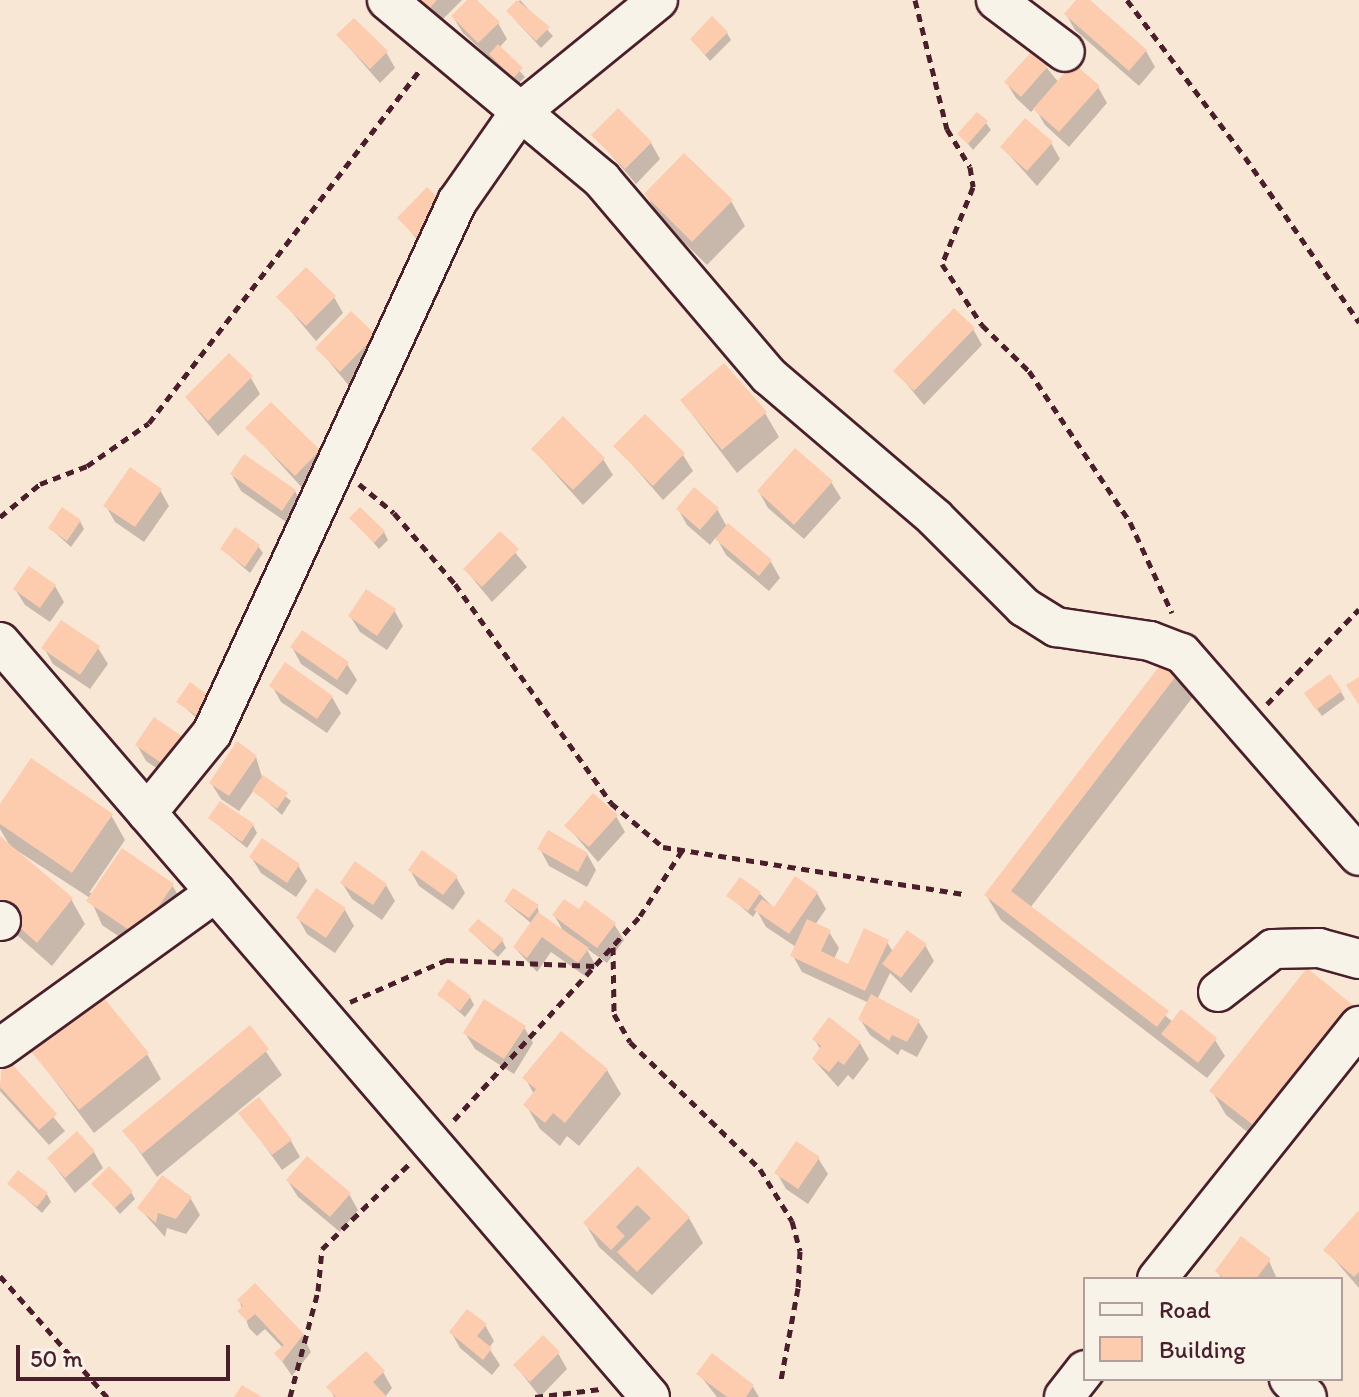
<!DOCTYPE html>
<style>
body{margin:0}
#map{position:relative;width:1359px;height:1397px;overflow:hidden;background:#f9e7d6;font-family:Itim,sans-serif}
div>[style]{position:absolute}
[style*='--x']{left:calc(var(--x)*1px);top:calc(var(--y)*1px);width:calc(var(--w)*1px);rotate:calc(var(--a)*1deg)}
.shadow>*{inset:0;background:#0003}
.building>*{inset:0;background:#fdcbad}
.path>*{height:5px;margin-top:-2.5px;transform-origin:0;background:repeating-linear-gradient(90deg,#4a1f2b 0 8px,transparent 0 14px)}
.roads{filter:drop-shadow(2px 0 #4a1f2b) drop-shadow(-2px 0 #4a1f2b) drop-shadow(0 2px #4a1f2b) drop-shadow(0 -2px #4a1f2b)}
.minor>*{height:38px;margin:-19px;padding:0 19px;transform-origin:19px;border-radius:19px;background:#f7f3e8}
span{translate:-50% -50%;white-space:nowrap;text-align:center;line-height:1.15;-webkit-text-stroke:6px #f7f3e8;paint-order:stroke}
.legend{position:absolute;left:1083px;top:1277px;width:260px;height:104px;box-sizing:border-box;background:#f7f3e8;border:2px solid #b29e9c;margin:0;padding:10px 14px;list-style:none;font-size:24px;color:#4a1f2b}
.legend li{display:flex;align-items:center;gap:16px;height:40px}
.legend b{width:40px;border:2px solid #b29e9c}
.scale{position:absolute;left:16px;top:1345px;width:214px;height:36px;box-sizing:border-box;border:4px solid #4a1f2b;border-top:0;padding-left:10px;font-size:24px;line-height:28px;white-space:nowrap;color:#4a1f2b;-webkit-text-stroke:6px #f7f3e8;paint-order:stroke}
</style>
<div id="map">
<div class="shadow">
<i style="clip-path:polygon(415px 0,462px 0,439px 23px)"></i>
<i style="clip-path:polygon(469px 0,498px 23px,507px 39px,499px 48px,525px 77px,518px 84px,463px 33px,453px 17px)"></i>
<i style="clip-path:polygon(520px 0,553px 36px,541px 48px,508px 12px)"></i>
<i style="clip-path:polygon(1079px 0,1087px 0,1146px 51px,1155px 67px,1139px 86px,1075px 30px,1066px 14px)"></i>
<i style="clip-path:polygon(727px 33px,731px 40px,710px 61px,692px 40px)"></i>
<i style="clip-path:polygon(339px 36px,386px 52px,395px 68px,380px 83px)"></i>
<i style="clip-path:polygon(1034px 52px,1059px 83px,1098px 87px,1107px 103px,1069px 147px,1045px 125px,1035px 108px,1031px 112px,1016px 98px,1006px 82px)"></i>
<i style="clip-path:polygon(986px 123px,991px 130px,973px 150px,960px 134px)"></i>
<i style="clip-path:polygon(594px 135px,651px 143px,660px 159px,636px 184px)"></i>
<i style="clip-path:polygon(1051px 143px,1060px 159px,1037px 186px,1002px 147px)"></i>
<i style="clip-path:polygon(427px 190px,426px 251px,400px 218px)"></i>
<i style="clip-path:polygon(646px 194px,731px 201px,745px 226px,707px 265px,660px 219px)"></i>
<i style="clip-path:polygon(279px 297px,334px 297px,343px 313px,316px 341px)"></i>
<i style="clip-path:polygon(973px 329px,982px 345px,924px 405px,896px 371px)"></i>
<i style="clip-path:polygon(375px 336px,384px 352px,350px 387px,318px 348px)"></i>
<i style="clip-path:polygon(251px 378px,260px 394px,218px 436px,187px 398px)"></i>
<i style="clip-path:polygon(682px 401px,765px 413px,779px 437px,737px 473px)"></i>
<i style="clip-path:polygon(248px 428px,319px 451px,328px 467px,305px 491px)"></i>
<i style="clip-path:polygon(616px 446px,683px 455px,693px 471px,663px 500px)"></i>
<i style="clip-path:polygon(534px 450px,603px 459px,613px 475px,583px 505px)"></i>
<i style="clip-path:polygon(232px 475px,295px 491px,304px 508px,292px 526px,241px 491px)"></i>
<i style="clip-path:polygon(831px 482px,841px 498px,804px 539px,768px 508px,759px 492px)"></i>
<i style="clip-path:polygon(160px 490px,169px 506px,144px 542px,115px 522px,106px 506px)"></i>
<i style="clip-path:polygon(678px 509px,717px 509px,727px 527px,771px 562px,780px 578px,769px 591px,726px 555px,716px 537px,710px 545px,687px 525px)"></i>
<i style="clip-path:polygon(352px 518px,384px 532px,388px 540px,379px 549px)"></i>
<i style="clip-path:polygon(80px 521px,84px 529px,71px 547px,50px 528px)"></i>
<i style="clip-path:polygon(500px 534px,527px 567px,492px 602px,465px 569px)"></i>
<i style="clip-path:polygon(258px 546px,263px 553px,250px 573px,222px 549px)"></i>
<i style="clip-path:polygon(55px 586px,64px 602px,50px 622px,25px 605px,15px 589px)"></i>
<i style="clip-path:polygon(394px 610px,403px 626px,387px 650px,360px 632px,350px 616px)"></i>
<i style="clip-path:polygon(292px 647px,347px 664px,357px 680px,347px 695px,301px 664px)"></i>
<i style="clip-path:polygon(44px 648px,98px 648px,108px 664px,90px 689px,53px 664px)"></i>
<i style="clip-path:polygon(1168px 658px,1196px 693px,1030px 908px,1173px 1022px,1215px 1040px,1225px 1056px,1207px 1078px,1001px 920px,986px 895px)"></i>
<i style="clip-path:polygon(272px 686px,332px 697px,341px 713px,327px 733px,281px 702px)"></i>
<i style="clip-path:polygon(1341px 692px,1345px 699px,1322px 716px,1311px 701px)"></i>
<i style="clip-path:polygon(208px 697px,200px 721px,179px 702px)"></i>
<i style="clip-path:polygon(137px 745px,203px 763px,186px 788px,146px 761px)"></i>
<i style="clip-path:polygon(256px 757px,262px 777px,291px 801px,282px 815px,254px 790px,239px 811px,221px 799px,211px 783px)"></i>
<i style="clip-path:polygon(0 807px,111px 815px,125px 840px,89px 893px,172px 885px,187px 910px,152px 959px,102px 925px,90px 898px,10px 846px,0 829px)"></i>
<i style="clip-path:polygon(616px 816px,625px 832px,598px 862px,567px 826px)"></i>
<i style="clip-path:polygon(211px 819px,253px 825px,257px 833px,247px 848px)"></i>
<i style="clip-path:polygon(0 839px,71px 899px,85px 924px,52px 966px,0 920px)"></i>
<i style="clip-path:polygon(540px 849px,587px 854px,596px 870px,587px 887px,549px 866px)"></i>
<i style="clip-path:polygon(251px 857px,298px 865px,307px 881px,296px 897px,261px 873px)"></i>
<i style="clip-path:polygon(410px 870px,456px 877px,465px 893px,453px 910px,419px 886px)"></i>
<i style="clip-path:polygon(342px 883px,386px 885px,395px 901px,382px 920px,352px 899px)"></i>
<i style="clip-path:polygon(817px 893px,826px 909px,815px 925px,829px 932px,839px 948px,834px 959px,849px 966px,887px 942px,893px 952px,925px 945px,934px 961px,911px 993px,890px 973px,877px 1000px,918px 1021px,928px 1037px,917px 1057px,901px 1049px,898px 1055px,870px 1035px,860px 1019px,869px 1003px,802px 972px,793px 956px,796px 947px,766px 927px,757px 911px,753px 917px,729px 896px,760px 894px,775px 909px)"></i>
<i style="clip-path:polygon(506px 902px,537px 906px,540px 916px,565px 934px,554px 915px,614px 924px,624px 940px,607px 963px,586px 948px,596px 966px,588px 978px,551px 952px,537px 972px,515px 948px,532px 924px)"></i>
<i style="clip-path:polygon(345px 910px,354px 926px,335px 953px,307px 934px,298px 918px)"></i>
<i style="clip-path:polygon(470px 931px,502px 940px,506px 948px,498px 957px)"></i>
<i style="clip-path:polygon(1307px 971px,1275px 1154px,1226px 1115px,1212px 1091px)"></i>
<i style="clip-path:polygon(440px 995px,470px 997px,474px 1005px,465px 1017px)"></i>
<i style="clip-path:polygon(524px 1027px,533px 1043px,514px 1074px,475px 1049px,465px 1033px)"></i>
<i style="clip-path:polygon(250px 1028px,282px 1075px,157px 1177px,125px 1131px)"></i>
<i style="clip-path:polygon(814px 1039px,860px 1043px,869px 1059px,853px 1080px,848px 1075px,838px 1087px,814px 1060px,821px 1050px)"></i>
<i style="clip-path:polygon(31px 1049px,147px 1054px,161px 1079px,94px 1133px)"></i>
<i style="clip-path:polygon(3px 1057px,65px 1131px,49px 1145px,0 1091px)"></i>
<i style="clip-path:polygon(607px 1070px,621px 1094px,579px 1146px,567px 1136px,560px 1146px,540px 1129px,526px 1105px,534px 1094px,525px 1078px)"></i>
<i style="clip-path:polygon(241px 1113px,291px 1141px,300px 1157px,282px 1170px)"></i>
<i style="clip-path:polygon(94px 1152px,103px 1168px,75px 1193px,49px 1159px)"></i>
<i style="clip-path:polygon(818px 1158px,828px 1174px,808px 1204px,786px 1189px,777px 1173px)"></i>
<i style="clip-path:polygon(638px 1169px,689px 1218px,703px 1243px,652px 1295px,599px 1247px,585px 1223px)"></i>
<i style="clip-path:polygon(163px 1178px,191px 1199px,200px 1215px,186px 1234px,167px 1228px,165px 1237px,140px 1209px)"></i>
<i style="clip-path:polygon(288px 1181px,349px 1194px,358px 1210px,340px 1232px,298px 1197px)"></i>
<i style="clip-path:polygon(10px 1184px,47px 1194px,51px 1202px,42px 1213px)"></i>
<i style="clip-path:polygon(94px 1184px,131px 1192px,135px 1199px,120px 1214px)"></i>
<i style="clip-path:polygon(1359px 1214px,1359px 1288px,1326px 1250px)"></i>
<i style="clip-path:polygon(1269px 1261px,1277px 1279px,1222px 1279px,1217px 1271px)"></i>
<i style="clip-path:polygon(239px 1300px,302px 1335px,311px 1352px,292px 1376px,277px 1354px,283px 1348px,265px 1329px,257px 1336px,249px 1328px)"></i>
<i style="clip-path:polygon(485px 1325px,494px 1341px,489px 1348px,500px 1365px,492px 1375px,460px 1348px,451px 1332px)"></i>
<i style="clip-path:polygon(558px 1353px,567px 1369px,540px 1397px,515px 1365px)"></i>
<i style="clip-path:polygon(383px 1372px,392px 1388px,385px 1397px,334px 1397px,329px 1387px)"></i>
<i style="clip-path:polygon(699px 1374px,753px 1387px,759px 1397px,717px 1397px)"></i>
</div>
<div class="building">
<i style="clip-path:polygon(420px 0,437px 0,429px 9px)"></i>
<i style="clip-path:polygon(467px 0,477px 0,500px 22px,478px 43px,451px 16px)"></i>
<i style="clip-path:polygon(517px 0,550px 27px,536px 41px,506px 11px)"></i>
<i style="clip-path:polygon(1076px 0,1090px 0,1147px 50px,1129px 71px,1064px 14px)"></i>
<i style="clip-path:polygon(712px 16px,728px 32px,705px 55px,690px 39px)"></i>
<i style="clip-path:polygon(354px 18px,388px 51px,370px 69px,336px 35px)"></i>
<i style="clip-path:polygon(498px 44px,523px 68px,513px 78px,489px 54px)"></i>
<i style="clip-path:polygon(1034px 49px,1050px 64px,1021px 97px,1004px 82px)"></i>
<i style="clip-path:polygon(1073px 63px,1100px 86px,1059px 132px,1033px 109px)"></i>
<i style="clip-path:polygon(618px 108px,652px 142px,625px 169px,591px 135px)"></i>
<i style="clip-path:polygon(977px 112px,988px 121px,968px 144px,957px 134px)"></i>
<i style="clip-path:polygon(1025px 118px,1053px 142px,1027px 171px,1000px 147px)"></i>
<i style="clip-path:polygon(684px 153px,733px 200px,692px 242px,644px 194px)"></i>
<i style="clip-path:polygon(427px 187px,446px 206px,416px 237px,397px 218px)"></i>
<i style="clip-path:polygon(306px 267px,336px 296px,306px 326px,276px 297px)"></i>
<i style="clip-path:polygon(954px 308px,975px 328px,914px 391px,893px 371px)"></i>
<i style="clip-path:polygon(351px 311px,376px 335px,340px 372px,315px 348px)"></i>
<i style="clip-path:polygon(229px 353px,253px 376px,208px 421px,185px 397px)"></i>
<i style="clip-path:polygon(724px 363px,767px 412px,722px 450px,680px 400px)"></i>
<i style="clip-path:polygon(271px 402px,320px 450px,295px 476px,245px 428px)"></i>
<i style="clip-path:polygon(645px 414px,685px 453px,653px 486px,613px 446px)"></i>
<i style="clip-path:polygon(563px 416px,605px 458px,573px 490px,531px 449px)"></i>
<i style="clip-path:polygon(795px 448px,833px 481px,794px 525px,757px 491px)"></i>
<i style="clip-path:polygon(244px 454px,296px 490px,282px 511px,230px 474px)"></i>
<i style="clip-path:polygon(130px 467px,162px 489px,135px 527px,103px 506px)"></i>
<i style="clip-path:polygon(694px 487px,719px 508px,700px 530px,676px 509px)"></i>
<i style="clip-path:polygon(62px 507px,81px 520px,67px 541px,48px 528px)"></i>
<i style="clip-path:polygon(360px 507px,385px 531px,374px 543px,349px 518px)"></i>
<i style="clip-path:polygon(728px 523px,772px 560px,759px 576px,715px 539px)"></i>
<i style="clip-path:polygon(235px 527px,260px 545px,245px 567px,220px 549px)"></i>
<i style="clip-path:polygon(500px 531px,519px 549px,482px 587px,463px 569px)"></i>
<i style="clip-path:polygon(29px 566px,56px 585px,40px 608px,13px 589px)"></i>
<i style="clip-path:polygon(366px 589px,396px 609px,377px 636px,348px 616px)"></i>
<i style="clip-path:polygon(61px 620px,100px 646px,80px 675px,41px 648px)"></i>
<i style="clip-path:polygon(302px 630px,349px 662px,337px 680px,290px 647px)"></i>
<i style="clip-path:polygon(1168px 655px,1183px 667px,1011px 891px,1169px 1011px,1157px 1027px,984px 895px)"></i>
<i style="clip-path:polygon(285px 662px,333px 696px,317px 719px,269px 686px)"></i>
<i style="clip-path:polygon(1330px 674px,1342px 691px,1316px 710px,1304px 693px)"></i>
<i style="clip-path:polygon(1359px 677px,1359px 705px,1346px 685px)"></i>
<i style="clip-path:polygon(190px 682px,209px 696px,196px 715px,176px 702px)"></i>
<i style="clip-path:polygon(154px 717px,196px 746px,176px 773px,135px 745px)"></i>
<i style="clip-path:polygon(237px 741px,257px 756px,229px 796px,209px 783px)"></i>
<i style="clip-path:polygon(31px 758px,113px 814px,72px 873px,0 824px,0 804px)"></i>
<i style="clip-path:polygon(263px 775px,288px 793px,277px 809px,252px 791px)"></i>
<i style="clip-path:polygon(593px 793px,618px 815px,589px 847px,564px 826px)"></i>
<i style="clip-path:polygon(220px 801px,254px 824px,242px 842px,208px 818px)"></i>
<i style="clip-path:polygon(548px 830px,588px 853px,578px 872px,537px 849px)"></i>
<i style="clip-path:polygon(0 836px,73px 898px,37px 943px,0 910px)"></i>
<i style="clip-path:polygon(262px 838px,300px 864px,287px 883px,249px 857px)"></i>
<i style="clip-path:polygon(122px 848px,174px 884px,138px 936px,86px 901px)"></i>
<i style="clip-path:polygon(422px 850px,458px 876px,443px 895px,408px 870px)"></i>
<i style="clip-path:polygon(355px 861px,387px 884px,373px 905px,340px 883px)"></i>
<i style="clip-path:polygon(795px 876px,818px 892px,789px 934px,754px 910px,762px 899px,774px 907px)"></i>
<i style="clip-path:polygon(740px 877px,761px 892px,748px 911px,726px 896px)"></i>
<i style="clip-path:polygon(316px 888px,346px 908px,326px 938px,296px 918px)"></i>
<i style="clip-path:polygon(513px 888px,539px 905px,529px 918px,504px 901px)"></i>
<i style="clip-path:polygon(564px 899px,579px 909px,585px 900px,616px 923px,597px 948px,552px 915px)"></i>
<i style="clip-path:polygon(538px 912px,589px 948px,578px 963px,542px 937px,527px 958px,513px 947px)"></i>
<i style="clip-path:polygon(478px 919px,504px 939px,493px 951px,468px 930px)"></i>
<i style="clip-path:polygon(807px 919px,831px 930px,821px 951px,848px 964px,864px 928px,889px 940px,865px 991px,790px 956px)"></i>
<i style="clip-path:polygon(907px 930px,927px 944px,901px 978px,882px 964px)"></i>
<i style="clip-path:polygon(1307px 968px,1359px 1010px,1261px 1131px,1209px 1091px)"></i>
<i style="clip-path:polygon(448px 979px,471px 996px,460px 1011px,437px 995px)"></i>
<i style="clip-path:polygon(99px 992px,149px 1053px,79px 1110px,29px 1049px)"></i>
<i style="clip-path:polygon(871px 994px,920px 1020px,907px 1042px,892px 1035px,889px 1041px,858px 1019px)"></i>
<i style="clip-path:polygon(484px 999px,526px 1026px,504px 1059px,463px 1033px)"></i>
<i style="clip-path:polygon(1181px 1009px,1217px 1038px,1198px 1063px,1161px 1034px)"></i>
<i style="clip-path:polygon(829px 1017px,861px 1042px,844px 1065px,838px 1061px,829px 1072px,812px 1059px,821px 1046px,812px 1039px)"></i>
<i style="clip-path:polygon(250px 1025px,269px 1049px,142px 1154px,122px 1131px)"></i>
<i style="clip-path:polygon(561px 1031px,608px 1069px,565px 1123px,553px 1113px,545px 1123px,523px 1105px,536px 1089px,522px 1078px)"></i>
<i style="clip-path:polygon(3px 1054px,57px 1114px,39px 1130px,0 1087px)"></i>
<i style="clip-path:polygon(259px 1097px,292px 1140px,272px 1155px,238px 1113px)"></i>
<i style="clip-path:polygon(77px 1131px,95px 1151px,65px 1178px,47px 1158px)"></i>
<i style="clip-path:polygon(796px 1141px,820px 1157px,798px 1189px,774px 1173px)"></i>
<i style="clip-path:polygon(307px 1156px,351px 1193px,330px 1217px,286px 1180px)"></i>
<i style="clip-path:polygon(109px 1166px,133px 1191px,115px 1208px,91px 1184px)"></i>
<i style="clip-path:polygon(638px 1166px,690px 1217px,637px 1272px,617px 1252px,651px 1218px,637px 1205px,616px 1227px,625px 1236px,611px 1250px,583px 1223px)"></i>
<i style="clip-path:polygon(18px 1170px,48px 1193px,37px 1207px,7px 1184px)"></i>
<i style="clip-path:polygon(162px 1175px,192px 1197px,176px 1219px,158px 1213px,156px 1223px,137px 1208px)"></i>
<i style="clip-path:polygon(1359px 1210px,1359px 1272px,1354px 1277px,1323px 1250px)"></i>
<i style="clip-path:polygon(1241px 1236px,1271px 1259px,1256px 1279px,1225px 1279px,1215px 1271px)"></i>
<i style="clip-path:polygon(255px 1283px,304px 1334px,282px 1362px,274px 1353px,284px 1345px,255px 1314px,247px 1321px,237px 1311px,243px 1306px,237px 1300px)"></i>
<i style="clip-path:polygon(467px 1309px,487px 1324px,477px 1336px,492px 1348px,483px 1360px,449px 1332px)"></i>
<i style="clip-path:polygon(543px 1335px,560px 1352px,530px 1382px,513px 1365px)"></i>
<i style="clip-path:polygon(366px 1351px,385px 1371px,373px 1382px,387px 1397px,336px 1397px,326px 1387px)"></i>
<i style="clip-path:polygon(712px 1353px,754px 1385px,746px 1397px,727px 1397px,696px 1374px)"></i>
<i style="clip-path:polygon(242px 1385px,262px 1397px,234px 1397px)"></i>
</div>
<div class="path">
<i style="--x:915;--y:0;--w:133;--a:76.1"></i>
<i style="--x:947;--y:129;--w:44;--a:58.8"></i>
<i style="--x:970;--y:167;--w:20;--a:81"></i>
<i style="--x:973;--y:187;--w:83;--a:111.9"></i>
<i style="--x:942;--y:264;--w:73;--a:56.7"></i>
<i style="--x:982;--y:325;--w:66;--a:44.4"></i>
<i style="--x:1029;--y:371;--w:182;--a:56.2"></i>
<i style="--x:1130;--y:522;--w:100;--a:65.2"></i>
<i style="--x:1127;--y:0;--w:196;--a:53.1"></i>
<i style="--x:1245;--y:157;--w:201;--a:55.4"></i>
<i style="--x:359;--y:484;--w:45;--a:39.6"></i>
<i style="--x:394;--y:513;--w:94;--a:49.3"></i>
<i style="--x:455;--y:584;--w:269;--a:54.5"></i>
<i style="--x:611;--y:803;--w:68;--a:40.2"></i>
<i style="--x:663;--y:847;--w:304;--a:8.9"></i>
<i style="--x:0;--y:517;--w:52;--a:-39.5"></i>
<i style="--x:40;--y:484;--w:50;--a:-21"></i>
<i style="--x:87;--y:466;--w:75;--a:-34.7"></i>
<i style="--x:149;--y:423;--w:447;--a:-52.5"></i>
<i style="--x:1267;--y:704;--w:132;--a:-45.9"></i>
<i style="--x:613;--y:947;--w:67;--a:89.1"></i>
<i style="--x:614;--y:1014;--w:32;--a:60"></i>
<i style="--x:630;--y:1042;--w:182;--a:44.3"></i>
<i style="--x:760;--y:1169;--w:61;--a:58.4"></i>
<i style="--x:792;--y:1221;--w:31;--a:75"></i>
<i style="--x:800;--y:1251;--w:37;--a:93"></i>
<i style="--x:798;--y:1288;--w:94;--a:100.5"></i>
<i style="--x:350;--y:1002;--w:105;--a:-23.6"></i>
<i style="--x:446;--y:960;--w:150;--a:2.3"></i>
<i style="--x:454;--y:1120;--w:276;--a:-47.6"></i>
<i style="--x:640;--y:916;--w:80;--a:-57.3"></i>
<i style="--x:0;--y:1276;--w:162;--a:48.5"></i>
<i style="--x:290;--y:1397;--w:110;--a:-75.2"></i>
<i style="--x:318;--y:1291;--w:42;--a:-84.6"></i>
<i style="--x:322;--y:1249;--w:123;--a:-44.3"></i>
<i style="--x:535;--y:1397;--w:66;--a:-6.9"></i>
</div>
<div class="roads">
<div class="minor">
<i style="--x:387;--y:0;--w:280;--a:39.9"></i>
<i style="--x:602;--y:180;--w:257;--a:49.6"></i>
<i style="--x:769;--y:376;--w:218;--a:40.5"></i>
<i style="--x:935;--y:518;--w:126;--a:45"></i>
<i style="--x:1024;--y:607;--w:38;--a:32"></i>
<i style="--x:1056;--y:627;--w:95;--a:8.5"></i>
<i style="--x:1150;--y:641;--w:34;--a:21"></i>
<i style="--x:1182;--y:653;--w:269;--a:48.9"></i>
<i style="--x:996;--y:0;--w:86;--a:37"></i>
<i style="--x:0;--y:642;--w:996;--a:49.27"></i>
<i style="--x:147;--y:813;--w:103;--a:-50.9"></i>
<i style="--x:212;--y:733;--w:585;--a:-65.23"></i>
<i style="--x:457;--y:202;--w:108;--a:-55.1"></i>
<i style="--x:519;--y:113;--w:179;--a:-39.1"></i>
<i style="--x:0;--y:921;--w:1;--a:0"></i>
<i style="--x:1218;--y:992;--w:70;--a:-38"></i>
<i style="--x:1273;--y:949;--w:46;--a:-1.2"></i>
<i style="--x:1319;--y:948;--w:41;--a:15.4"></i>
<i style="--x:0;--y:1048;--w:266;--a:-35.8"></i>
<i style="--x:1157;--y:1279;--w:324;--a:-51.4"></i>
<i style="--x:1289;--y:1379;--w:25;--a:45"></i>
<i style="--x:1064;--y:1397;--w:34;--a:-52"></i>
</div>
</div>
<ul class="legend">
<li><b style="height:10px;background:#f7f3e8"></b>Road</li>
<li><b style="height:22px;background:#fdcbad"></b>Building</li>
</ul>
<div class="scale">50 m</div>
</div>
